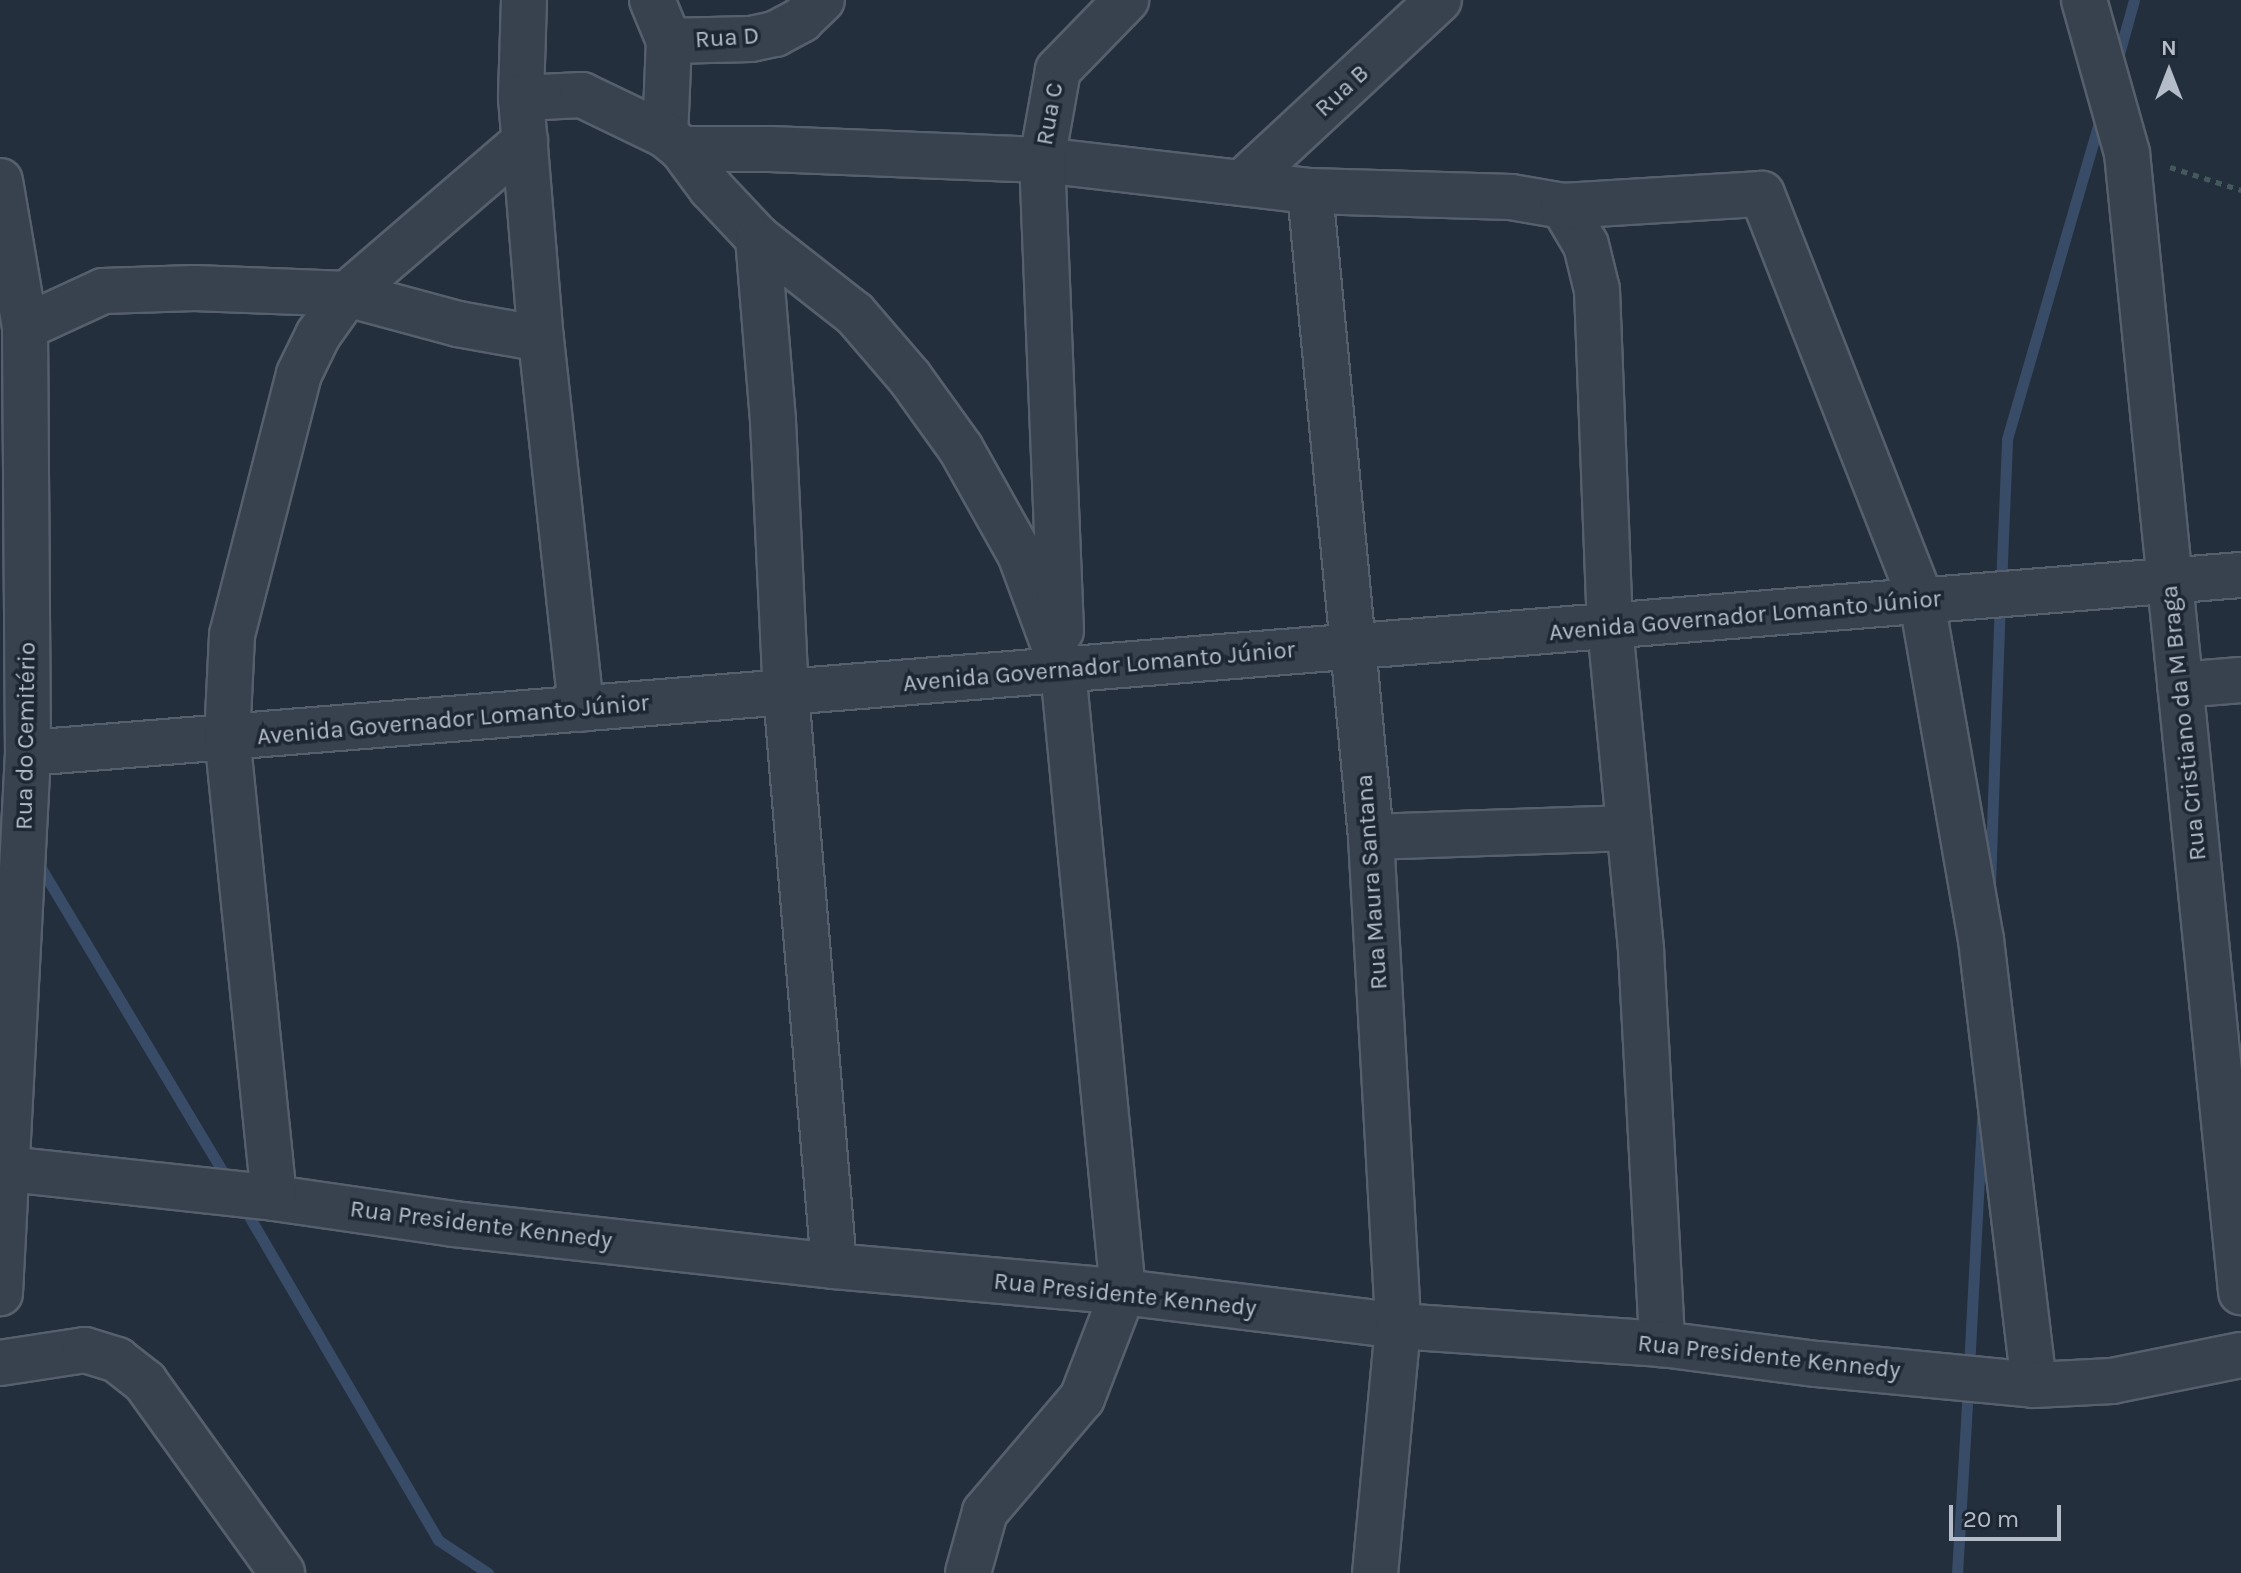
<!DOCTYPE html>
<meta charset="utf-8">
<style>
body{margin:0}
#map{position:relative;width:2241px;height:1573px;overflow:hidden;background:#242f3e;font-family:Karla,sans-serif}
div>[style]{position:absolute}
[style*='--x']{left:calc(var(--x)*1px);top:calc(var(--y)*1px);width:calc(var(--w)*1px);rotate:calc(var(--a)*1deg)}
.stream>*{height:11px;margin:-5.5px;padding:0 5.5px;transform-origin:5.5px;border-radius:5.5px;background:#394c67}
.path>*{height:5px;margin-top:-2.5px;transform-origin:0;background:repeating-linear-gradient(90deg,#44595c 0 6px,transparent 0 12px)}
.roads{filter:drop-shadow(2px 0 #565f6c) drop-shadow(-2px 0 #565f6c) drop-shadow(0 2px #565f6c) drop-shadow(0 -2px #565f6c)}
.minor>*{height:44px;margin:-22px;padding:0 22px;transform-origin:22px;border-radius:22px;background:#38414e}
span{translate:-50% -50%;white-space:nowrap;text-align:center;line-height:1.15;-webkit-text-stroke:7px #1d2633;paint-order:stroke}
.street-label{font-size:24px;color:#b4bcc9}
.north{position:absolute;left:2129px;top:32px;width:80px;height:80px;-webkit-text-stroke:6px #1d2633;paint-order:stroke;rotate:0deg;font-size:22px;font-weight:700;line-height:32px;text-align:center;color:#b4bcc9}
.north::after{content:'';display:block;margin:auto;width:28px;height:36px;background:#b4bcc9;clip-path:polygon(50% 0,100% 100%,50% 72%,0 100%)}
.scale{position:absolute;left:1949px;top:1505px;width:112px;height:36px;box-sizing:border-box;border:4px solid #b4bcc9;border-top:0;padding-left:10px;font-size:24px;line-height:28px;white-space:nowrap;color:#b4bcc9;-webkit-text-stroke:6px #1d2633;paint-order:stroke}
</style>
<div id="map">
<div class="stream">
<i style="--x:2117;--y:61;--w:63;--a:-74.4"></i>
<i style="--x:2001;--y:585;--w:146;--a:-87.6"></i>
<i style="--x:2007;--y:439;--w:336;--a:-73.8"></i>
<i style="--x:38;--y:863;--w:370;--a:59.1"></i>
<i style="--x:1990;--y:885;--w:283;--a:-88"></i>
<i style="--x:243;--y:1206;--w:387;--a:59.7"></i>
<i style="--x:438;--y:1540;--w:60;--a:33.4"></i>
<i style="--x:1969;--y:1368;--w:250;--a:-87"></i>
<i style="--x:1957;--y:1573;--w:187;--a:-86.6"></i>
</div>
<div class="path">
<i style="--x:2170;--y:167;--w:75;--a:17.9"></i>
</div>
<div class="roads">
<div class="minor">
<i style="--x:524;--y:0;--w:98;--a:91.8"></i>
<i style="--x:521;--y:98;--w:242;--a:85.3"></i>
<i style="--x:541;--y:339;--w:372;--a:83.8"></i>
<i style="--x:652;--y:0;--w:44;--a:67.5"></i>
<i style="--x:669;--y:41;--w:94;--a:92.4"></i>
<i style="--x:2084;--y:0;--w:159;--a:74.3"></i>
<i style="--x:2127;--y:153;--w:1145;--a:84.28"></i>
<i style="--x:669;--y:41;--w:82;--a:-1.4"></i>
<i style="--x:751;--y:39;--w:25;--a:-12"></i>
<i style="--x:775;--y:34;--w:30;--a:-28"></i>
<i style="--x:801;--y:20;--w:29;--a:-44"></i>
<i style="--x:521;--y:98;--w:61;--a:-2.8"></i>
<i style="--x:582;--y:95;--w:92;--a:25.7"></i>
<i style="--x:665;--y:135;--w:22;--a:39"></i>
<i style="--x:682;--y:149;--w:49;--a:53.4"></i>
<i style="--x:711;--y:188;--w:69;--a:46.8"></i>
<i style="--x:758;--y:238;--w:123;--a:38.1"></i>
<i style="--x:855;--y:314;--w:84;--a:49.3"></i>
<i style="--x:910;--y:378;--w:87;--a:54.3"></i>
<i style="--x:961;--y:449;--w:120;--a:60.7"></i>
<i style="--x:1020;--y:554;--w:124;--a:69.7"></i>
<i style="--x:1063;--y:670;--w:625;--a:84.49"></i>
<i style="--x:1123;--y:1292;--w:114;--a:111.1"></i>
<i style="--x:1082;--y:1398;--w:150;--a:130.4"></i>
<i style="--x:985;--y:1512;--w:63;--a:105.6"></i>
<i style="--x:682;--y:149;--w:88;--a:0"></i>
<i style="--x:770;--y:149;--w:272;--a:2.3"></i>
<i style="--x:1042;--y:160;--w:270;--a:6.6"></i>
<i style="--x:1310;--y:191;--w:201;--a:1.7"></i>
<i style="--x:1511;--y:197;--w:53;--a:9.8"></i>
<i style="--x:1563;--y:206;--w:45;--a:59.5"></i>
<i style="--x:1586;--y:245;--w:46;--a:76.3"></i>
<i style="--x:1597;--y:290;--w:337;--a:87.8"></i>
<i style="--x:1610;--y:627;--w:325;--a:84.5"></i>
<i style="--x:1641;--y:951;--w:394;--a:86.9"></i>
<i style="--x:0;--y:181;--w:148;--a:80.3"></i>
<i style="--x:25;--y:327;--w:426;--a:89.6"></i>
<i style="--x:28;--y:753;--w:541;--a:92.97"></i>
<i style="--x:1244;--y:181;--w:266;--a:-42.9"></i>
<i style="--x:1310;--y:191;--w:649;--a:84.61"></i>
<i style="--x:1371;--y:837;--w:490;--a:86.8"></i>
<i style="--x:1398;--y:1326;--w:248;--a:95.3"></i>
<i style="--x:1563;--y:206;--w:199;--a:-3.5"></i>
<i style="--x:1762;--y:194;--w:438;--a:68.6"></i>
<i style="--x:1922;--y:602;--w:343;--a:80.1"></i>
<i style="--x:1981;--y:940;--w:448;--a:83.2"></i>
<i style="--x:758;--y:238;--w:184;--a:85.3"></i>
<i style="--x:773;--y:421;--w:272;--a:87.3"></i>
<i style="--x:786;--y:693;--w:575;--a:85.21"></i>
<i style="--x:25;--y:327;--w:86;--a:-24.8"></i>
<i style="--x:103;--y:291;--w:91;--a:-1.9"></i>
<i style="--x:194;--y:288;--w:153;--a:2.2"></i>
<i style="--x:347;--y:294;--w:115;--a:15.1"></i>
<i style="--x:458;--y:324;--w:84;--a:10.2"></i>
<i style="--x:1061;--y:631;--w:471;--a:-92.3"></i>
<i style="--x:1042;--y:160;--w:91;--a:-79.9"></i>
<i style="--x:1058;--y:70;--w:98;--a:-45.8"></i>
<i style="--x:2180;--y:685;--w:61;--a:-4.7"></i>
<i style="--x:28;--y:753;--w:2220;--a:-4.6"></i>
<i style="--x:1371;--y:837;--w:258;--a:-2"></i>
<i style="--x:8;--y:1169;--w:268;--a:6.2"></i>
<i style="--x:274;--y:1198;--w:182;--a:8.2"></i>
<i style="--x:454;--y:1224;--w:382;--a:6.3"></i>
<i style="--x:834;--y:1266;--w:290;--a:5.1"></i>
<i style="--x:1123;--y:1292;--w:277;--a:7"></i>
<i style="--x:1398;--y:1326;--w:265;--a:3.9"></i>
<i style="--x:1662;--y:1344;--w:156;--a:7.4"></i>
<i style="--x:1817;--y:1364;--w:218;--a:5.5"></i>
<i style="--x:2034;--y:1385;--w:78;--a:-2.9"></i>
<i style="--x:2112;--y:1381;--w:132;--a:-11.4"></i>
<i style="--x:274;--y:1198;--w:462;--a:-95.8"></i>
<i style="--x:227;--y:738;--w:103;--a:-87.2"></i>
<i style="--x:232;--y:635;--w:269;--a:-75.6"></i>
<i style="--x:299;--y:374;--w:43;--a:-64"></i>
<i style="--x:318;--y:335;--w:50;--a:-54.7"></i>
<i style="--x:347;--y:294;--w:235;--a:-40.7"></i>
<i style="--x:0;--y:1363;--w:86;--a:-8.7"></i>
<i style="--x:85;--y:1350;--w:34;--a:17"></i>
<i style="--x:117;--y:1360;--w:36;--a:38"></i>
<i style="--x:145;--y:1382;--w:235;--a:54.3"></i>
</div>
</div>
<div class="street-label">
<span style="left:727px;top:38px;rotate:-4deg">Rua D</span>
<span style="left:1342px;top:91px;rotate:-43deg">Rua B</span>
<span style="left:1050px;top:114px;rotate:-80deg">Rua C</span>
<span style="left:1745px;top:616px;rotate:-5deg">Avenida Governador Lomanto Júnior</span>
<span style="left:1099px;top:667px;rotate:-5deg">Avenida Governador Lomanto Júnior</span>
<span style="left:453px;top:720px;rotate:-5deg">Avenida Governador Lomanto Júnior</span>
<span style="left:2184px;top:723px;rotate:-96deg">Rua Cristiano da M Braga</span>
<span style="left:26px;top:736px;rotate:-89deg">Rua do Cemitério</span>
<span style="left:1372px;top:882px;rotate:-94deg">Rua Maura Santana</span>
<span style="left:481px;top:1225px;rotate:7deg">Rua Presidente Kennedy</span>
<span style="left:1125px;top:1295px;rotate:6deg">Rua Presidente Kennedy</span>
<span style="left:1769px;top:1357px;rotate:6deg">Rua Presidente Kennedy</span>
</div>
<div class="north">N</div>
<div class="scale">20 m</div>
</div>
